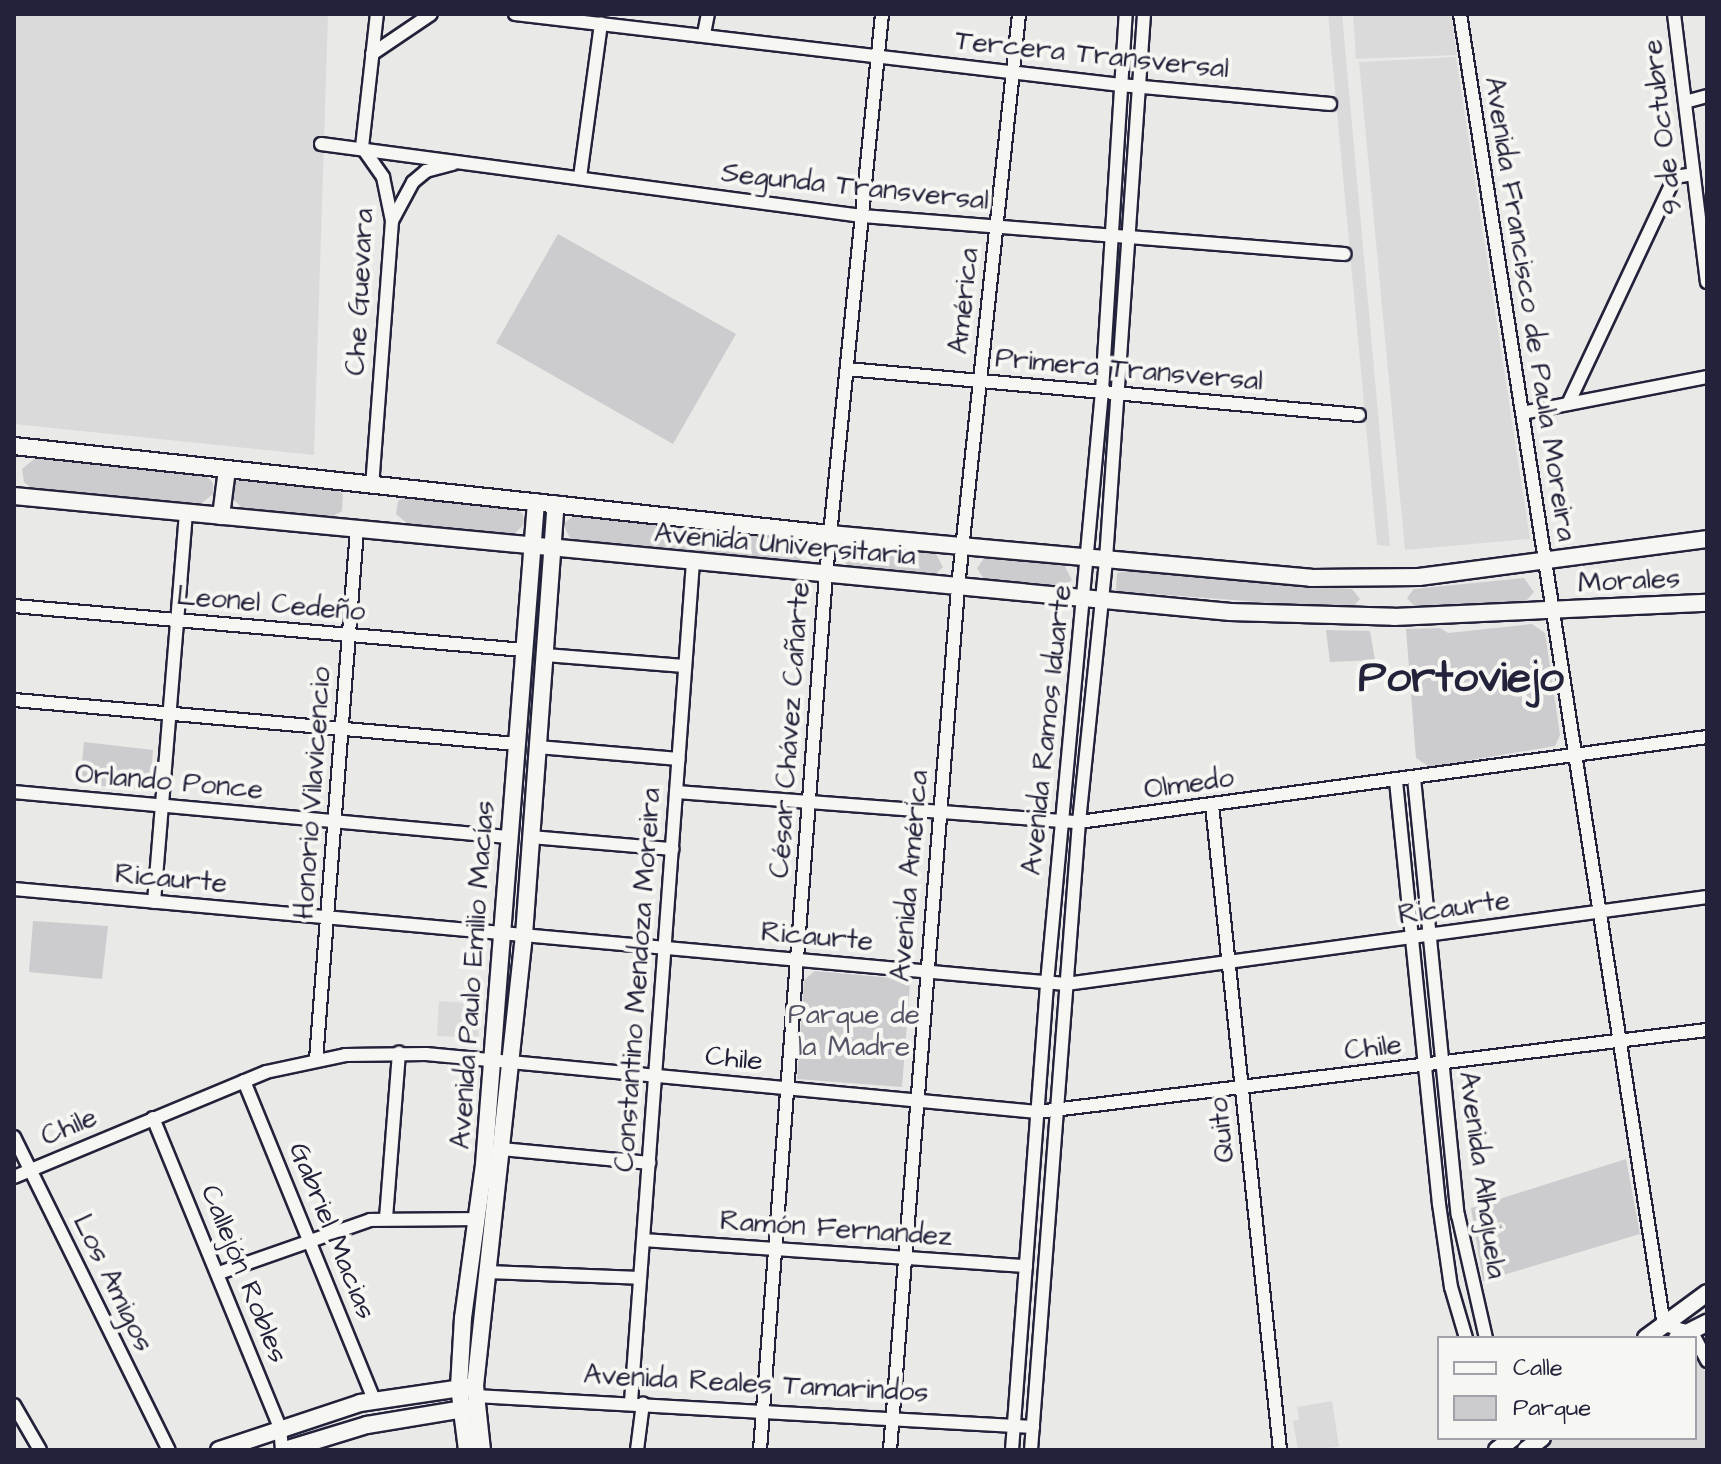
<!DOCTYPE html>
<meta charset="utf-8">
<style>
body{margin:0}
#map{position:relative;width:1721px;height:1464px;overflow:hidden;background:#e9e9e7;font-family:"Architects Daughter",sans-serif}
div>[style]{position:absolute}
[style*='--x']{left:calc(var(--x)*1px);top:calc(var(--y)*1px);width:calc(var(--w)*1px);rotate:calc(var(--a)*1deg)}
.built>*{inset:0;background:#dadada}
.green>*{inset:0;background:#ccccce}
.roads{filter:drop-shadow(2px 0 #22223b) drop-shadow(-2px 0 #22223b) drop-shadow(0 2px #22223b) drop-shadow(0 -2px #22223b)}
.minor>*{height:12px;margin:-6px;padding:0 6px;transform-origin:6px;border-radius:6px;background:#f6f6f2}
.major>*{height:16px;margin:-8px;padding:0 8px;transform-origin:8px;border-radius:8px;background:#f6f6f2}
span{translate:-50% -50%;white-space:nowrap;text-align:center;line-height:1.15;-webkit-text-stroke:8px #f6f6f2;paint-order:stroke}
.street-label{font-size:28px;color:#22223b}
.park-label{font-size:28px;color:#555567}
.town-label{font-size:44px;color:#22223b;font-weight:700}
.frame{position:absolute;inset:0;border:16px solid #22223b;pointer-events:none}
.legend{position:absolute;left:1437px;top:1336px;width:260px;height:104px;box-sizing:border-box;background:#f6f6f2;border:2px solid #a1a1a9;margin:0;padding:10px 14px;list-style:none;font-size:24px;color:#22223b}
.legend li{display:flex;align-items:center;gap:16px;height:40px}
.legend b{width:40px;border:2px solid #a1a1a9}
</style>
<div id="map">
<div class="built">
<i style="clip-path:polygon(14px 14px,328px 14px,314px 455px,14px 424px)"></i>
<i style="clip-path:polygon(1328px 14px,1342px 14px,1390px 546px,1377px 545px)"></i>
<i style="clip-path:polygon(1353px 14px,1451px 14px,1457px 55px,1356px 59px)"></i>
<i style="clip-path:polygon(1456px 57px,1530px 539px,1405px 550px,1359px 62px)"></i>
<i style="clip-path:polygon(439px 1001px,480px 1004px,478px 1038px,437px 1036px)"></i>
<i style="clip-path:polygon(1695px 1353px,1707px 1375px,1707px 1450px,1547px 1450px,1554px 1438px,1695px 1438px)"></i>
<i style="clip-path:polygon(1332px 1401px,1339px 1447px,1298px 1450px,1293px 1421px,1299px 1420px,1297px 1407px)"></i>
</div>
<div class="green">
<i style="clip-path:polygon(558px 234px,736px 334px,673px 444px,496px 343px)"></i>
<i style="clip-path:polygon(38px 456px,203px 472px,213px 483px,213px 494px,198px 506px,33px 490px,24px 482px,22px 469px)"></i>
<i style="clip-path:polygon(244px 477px,332px 486px,343px 494px,342px 511px,329px 518px,243px 509px,230px 496px,236px 481px)"></i>
<i style="clip-path:polygon(406px 496px,514px 507px,523px 514px,524px 525px,511px 536px,409px 525px,396px 514px,398px 501px)"></i>
<i style="clip-path:polygon(576px 514px,801px 539px,809px 551px,797px 563px,572px 542px,563px 524px)"></i>
<i style="clip-path:polygon(850px 545px,935px 552px,943px 567px,933px 577px,850px 569px,842px 558px)"></i>
<i style="clip-path:polygon(985px 557px,1064px 565px,1072px 580px,1062px 587px,985px 581px,977px 568px)"></i>
<i style="clip-path:polygon(1127px 571px,1352px 589px,1360px 599px,1351px 609px,1116px 591px,1117px 573px)"></i>
<i style="clip-path:polygon(1524px 578px,1534px 592px,1525px 602px,1414px 606px,1407px 598px,1414px 589px)"></i>
<i style="clip-path:polygon(1532px 624px,1545px 633px,1560px 735px,1555px 746px,1430px 767px,1416px 758px,1406px 629px,1440px 628px,1448px 633px)"></i>
<i style="clip-path:polygon(1326px 630px,1370px 631px,1375px 660px,1330px 662px)"></i>
<i style="clip-path:polygon(84px 742px,153px 750px,150px 792px,80px 783px)"></i>
<i style="clip-path:polygon(33px 921px,108px 926px,102px 979px,29px 972px)"></i>
<i style="clip-path:polygon(815px 971px,903px 979px,910px 984px,902px 1087px,797px 1079px,804px 980px)"></i>
<i style="clip-path:polygon(1626px 1159px,1640px 1234px,1483px 1281px,1471px 1208px)"></i>
</div>
<div class="roads">
<div class="minor">
<i style="--x:515;--y:14;--w:610;--a:6.68"></i>
<i style="--x:1121;--y:85;--w:210;--a:5.2"></i>
<i style="--x:1460;--y:14;--w:1327;--a:81.16"></i>
<i style="--x:1664;--y:1325;--w:28;--a:15"></i>
<i style="--x:1674;--y:14;--w:270;--a:83"></i>
<i style="--x:704;--y:34;--w:20;--a:-79"></i>
<i style="--x:372;--y:54;--w:71;--a:-34.1"></i>
<i style="--x:1685;--y:102;--w:23;--a:-15"></i>
<i style="--x:321;--y:144;--w:546;--a:7.58"></i>
<i style="--x:862;--y:216;--w:484;--a:4.5"></i>
<i style="--x:362;--y:147;--w:37;--a:55"></i>
<i style="--x:383;--y:177;--w:45;--a:78.4"></i>
<i style="--x:392;--y:221;--w:265;--a:94.3"></i>
<i style="--x:362;--y:147;--w:134;--a:-83.6"></i>
<i style="--x:580;--y:177;--w:155;--a:-82.2"></i>
<i style="--x:392;--y:221;--w:44;--a:-61.7"></i>
<i style="--x:413;--y:182;--w:17;--a:-40"></i>
<i style="--x:426;--y:171;--w:28;--a:-15"></i>
<i style="--x:847;--y:369;--w:514;--a:5.13"></i>
<i style="--x:1568;--y:404;--w:251;--a:-64.8"></i>
<i style="--x:1675;--y:177;--w:18;--a:-9"></i>
<i style="--x:1522;--y:413;--w:188;--a:-11"></i>
<i style="--x:14;--y:606;--w:512;--a:4.93"></i>
<i style="--x:545;--y:655;--w:140;--a:4.5"></i>
<i style="--x:14;--y:700;--w:504;--a:5.01"></i>
<i style="--x:538;--y:747;--w:141;--a:4.9"></i>
<i style="--x:1414;--y:778;--w:439;--a:84.3"></i>
<i style="--x:1458;--y:1215;--w:126;--a:77.2"></i>
<i style="--x:1396;--y:781;--w:425;--a:84.2"></i>
<i style="--x:1439;--y:1204;--w:84;--a:81.8"></i>
<i style="--x:1451;--y:1287;--w:53;--a:73.6"></i>
<i style="--x:14;--y:792;--w:498;--a:5.2"></i>
<i style="--x:676;--y:792;--w:404;--a:4.3"></i>
<i style="--x:1079;--y:822;--w:634;--a:-7.71"></i>
<i style="--x:1212;--y:805;--w:649;--a:83.98"></i>
<i style="--x:531;--y:837;--w:142;--a:4.9"></i>
<i style="--x:14;--y:889;--w:1056;--a:5.16"></i>
<i style="--x:1066;--y:984;--w:647;--a:-7.73"></i>
<i style="--x:154;--y:902;--w:389;--a:-85.3"></i>
<i style="--x:316;--y:1060;--w:533;--a:-85.58"></i>
<i style="--x:244;--y:1081;--w:344;--a:67.8"></i>
<i style="--x:153;--y:1118;--w:334;--a:67.7"></i>
<i style="--x:280;--y:1427;--w:23;--a:85"></i>
<i style="--x:14;--y:1137;--w:349;--a:63.7"></i>
<i style="--x:502;--y:1149;--w:148;--a:5.4"></i>
<i style="--x:14;--y:1177;--w:273;--a:-22.6"></i>
<i style="--x:266;--y:1072;--w:81;--a:-12.1"></i>
<i style="--x:345;--y:1055;--w:81;--a:-0.7"></i>
<i style="--x:426;--y:1054;--w:614;--a:5.42"></i>
<i style="--x:1037;--y:1112;--w:675;--a:-6.98"></i>
<i style="--x:386;--y:1218;--w:166;--a:-85.5"></i>
<i style="--x:643;--y:1240;--w:384;--a:3.9"></i>
<i style="--x:487;--y:1272;--w:153;--a:2.2"></i>
<i style="--x:219;--y:1273;--w:160;--a:-19.3"></i>
<i style="--x:370;--y:1220;--w:107;--a:-0.5"></i>
<i style="--x:1695;--y:1338;--w:26;--a:62"></i>
<i style="--x:475;--y:1396;--w:559;--a:3.18"></i>
<i style="--x:631;--y:1402;--w:842;--a:-85.78"></i>
<i style="--x:14;--y:1405;--w:52;--a:60"></i>
<i style="--x:637;--y:1450;--w:47;--a:-82.7"></i>
<i style="--x:760;--y:1450;--w:877;--a:-85.69"></i>
<i style="--x:826;--y:575;--w:564;--a:-84.3"></i>
<i style="--x:890;--y:1450;--w:866;--a:-85.49"></i>
<i style="--x:958;--y:587;--w:576;--a:-83.92"></i>
<i style="--x:1012;--y:1450;--w:468;--a:-85.7"></i>
<i style="--x:1047;--y:983;--w:595;--a:-84.69"></i>
<i style="--x:1102;--y:391;--w:378;--a:-86.4"></i>
<i style="--x:1031;--y:1450;--w:630;--a:-85.63"></i>
<i style="--x:1079;--y:822;--w:264;--a:-84.1"></i>
<i style="--x:1106;--y:559;--w:546;--a:-86.01"></i>
</div>
<div class="major">
<i style="--x:14;--y:446;--w:821;--a:6.16"></i>
<i style="--x:830;--y:534;--w:483;--a:5.2"></i>
<i style="--x:1311;--y:578;--w:108;--a:-0.5"></i>
<i style="--x:1419;--y:577;--w:290;--a:-7.5"></i>
<i style="--x:14;--y:496;--w:1222;--a:5.45"></i>
<i style="--x:1230;--y:612;--w:164;--a:1.7"></i>
<i style="--x:1394;--y:617;--w:313;--a:-2.6"></i>
<i style="--x:221;--y:516;--w:47;--a:-82.7"></i>
<i style="--x:1646;--y:1338;--w:76;--a:-36.4"></i>
<i style="--x:1677;--y:1338;--w:34;--a:-27"></i>
<i style="--x:219;--y:1450;--w:149;--a:-18.4"></i>
<i style="--x:360;--y:1403;--w:110;--a:-8.4"></i>
<i style="--x:285;--y:1450;--w:86;--a:-17"></i>
<i style="--x:367;--y:1425;--w:104;--a:-9.4"></i>
<i style="--x:467;--y:1450;--w:64;--a:-97.2"></i>
<i style="--x:459;--y:1387;--w:69;--a:-86.7"></i>
<i style="--x:463;--y:1318;--w:155;--a:-82.2"></i>
<i style="--x:484;--y:1164;--w:664;--a:-85.51"></i>
<i style="--x:482;--y:1450;--w:64;--a:-96.2"></i>
<i style="--x:475;--y:1386;--w:454;--a:-83.8"></i>
<i style="--x:524;--y:935;--w:432;--a:-85.8"></i>
<i style="--x:1497;--y:1450;--w:20;--a:-37"></i>
<i style="--x:1526;--y:1450;--w:20;--a:-37"></i>
</div>
</div>
<div class="street-label">
<span style="left:1092px;top:55px;rotate:6deg">Tercera Transversal</span>
<span style="left:1663px;top:127px;rotate:-97deg">9 de Octubre</span>
<span style="left:855px;top:187px;rotate:6deg">Segunda Transversal</span>
<span style="left:360px;top:292px;rotate:-87deg">Che Guevara</span>
<span style="left:964px;top:301px;rotate:-84deg">América</span>
<span style="left:1530px;top:309px;rotate:81deg">Avenida Francisco de Paula Moreira</span>
<span style="left:1129px;top:370px;rotate:5deg">Primera Transversal</span>
<span style="left:785px;top:545px;rotate:5deg">Avenida Universitaria</span>
<span style="left:1629px;top:581px;rotate:-3deg">Morales</span>
<span style="left:271px;top:604px;rotate:5deg">Leonel Cedeño</span>
<span style="left:790px;top:730px;rotate:-86deg">César Chávez Cañarte</span>
<span style="left:1047px;top:730px;rotate:-84deg">Avenida Ramos Iduarte</span>
<span style="left:169px;top:782px;rotate:5deg">Orlando Ponce</span>
<span style="left:1189px;top:784px;rotate:-8deg">Olmedo</span>
<span style="left:313px;top:793px;rotate:-86deg">Honorio Vilavicencio</span>
<span style="left:910px;top:876px;rotate:-85deg">Avenida América</span>
<span style="left:171px;top:879px;rotate:5deg">Ricaurte</span>
<span style="left:1454px;top:908px;rotate:-8deg">Ricaurte</span>
<span style="left:817px;top:937px;rotate:5deg">Ricaurte</span>
<span style="left:473px;top:975px;rotate:-86deg">Avenida Paulo Emilio Macías</span>
<span style="left:638px;top:980px;rotate:-86deg">Constantino Mendoza Moreira</span>
<span style="left:1373px;top:1048px;rotate:-7deg">Chile</span>
<span style="left:734px;top:1059px;rotate:6deg">Chile</span>
<span style="left:69px;top:1127px;rotate:-23deg">Chile</span>
<span style="left:1222px;top:1130px;rotate:-96deg">Quito</span>
<span style="left:1482px;top:1175px;rotate:82deg">Avenida Alhajuela</span>
<span style="left:836px;top:1229px;rotate:4deg">Ramón Fernandez</span>
<span style="left:332px;top:1231px;rotate:68deg">Gabriel Macias</span>
<span style="left:244px;top:1274px;rotate:68deg">Callejón Robles</span>
<span style="left:113px;top:1283px;rotate:64deg">Los Amigos</span>
<span style="left:756px;top:1384px;rotate:3deg">Avenida Reales Tamarindos</span>
</div>
<div class="park-label">
<span style="left:854px;top:1031px">Parque de<br>la Madre</span>
</div>
<div class="town-label">
<span style="left:1461px;top:679px">Portoviejo</span>
</div>
<div class="frame"></div>
<ul class="legend">
<li><b style="height:10px;background:#f6f6f2"></b>Calle</li>
<li><b style="height:22px;background:#ccccce"></b>Parque</li>
</ul>
</div>
